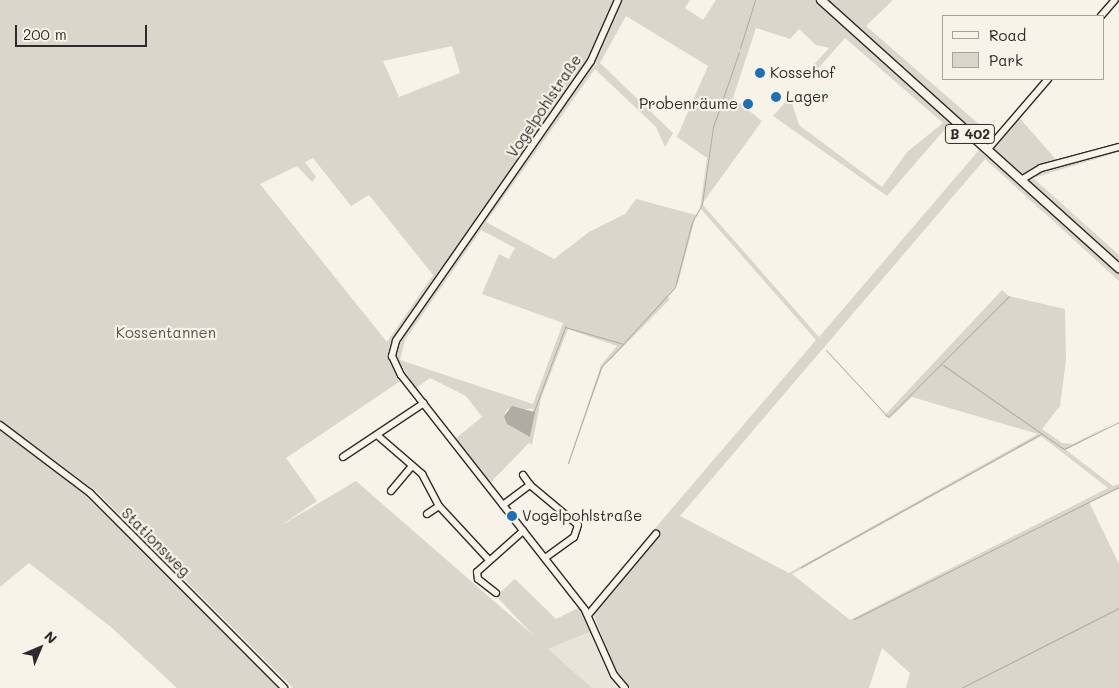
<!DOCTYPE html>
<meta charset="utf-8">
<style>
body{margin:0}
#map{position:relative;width:1119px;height:688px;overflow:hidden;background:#f7f3e8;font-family:Mali,sans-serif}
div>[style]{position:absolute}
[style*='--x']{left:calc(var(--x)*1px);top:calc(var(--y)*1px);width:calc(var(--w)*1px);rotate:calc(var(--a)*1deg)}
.built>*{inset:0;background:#e8e4da}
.green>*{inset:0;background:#dad6cc}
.water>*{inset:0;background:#afaca4}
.stream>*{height:1px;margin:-0.5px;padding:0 0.5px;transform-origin:0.5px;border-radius:0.5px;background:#afaca4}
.roads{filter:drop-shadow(1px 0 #2b2b2b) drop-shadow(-1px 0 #2b2b2b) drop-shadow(0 1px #2b2b2b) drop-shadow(0 -1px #2b2b2b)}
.minor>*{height:6px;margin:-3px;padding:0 3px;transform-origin:3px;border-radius:3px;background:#f7f3e8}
.major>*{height:8px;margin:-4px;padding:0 4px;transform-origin:4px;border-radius:4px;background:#f7f3e8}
.dots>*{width:14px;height:14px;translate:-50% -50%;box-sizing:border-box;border:2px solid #f7f3e8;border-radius:50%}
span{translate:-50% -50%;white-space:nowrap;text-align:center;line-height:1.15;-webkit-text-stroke:4.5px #f7f3e8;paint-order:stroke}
.shield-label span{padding:1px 4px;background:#f7f3e8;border:1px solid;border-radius:4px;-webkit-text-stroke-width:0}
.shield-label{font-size:14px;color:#2b2b2b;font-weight:700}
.poi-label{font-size:15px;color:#2b2b2b}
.left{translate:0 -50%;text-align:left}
.right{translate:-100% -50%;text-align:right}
.street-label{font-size:15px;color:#2b2b2b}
.park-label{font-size:15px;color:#575653}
.legend{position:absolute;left:942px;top:15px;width:162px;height:65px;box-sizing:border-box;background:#f7f3e8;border:1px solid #a5a39c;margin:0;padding:6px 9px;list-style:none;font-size:15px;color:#2b2b2b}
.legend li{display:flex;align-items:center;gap:10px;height:25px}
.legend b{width:25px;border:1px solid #a5a39c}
.north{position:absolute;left:15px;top:623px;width:50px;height:50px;-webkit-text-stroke:4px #f7f3e8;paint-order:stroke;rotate:45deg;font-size:14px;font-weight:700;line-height:20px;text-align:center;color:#2b2b2b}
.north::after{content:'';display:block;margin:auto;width:18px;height:22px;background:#2b2b2b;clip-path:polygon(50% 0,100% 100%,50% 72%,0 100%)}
.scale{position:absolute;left:15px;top:25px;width:132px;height:22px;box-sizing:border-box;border:2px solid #2b2b2b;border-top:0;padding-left:6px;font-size:15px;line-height:18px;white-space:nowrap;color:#2b2b2b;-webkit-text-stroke:4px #f7f3e8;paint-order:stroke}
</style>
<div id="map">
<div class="built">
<i style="clip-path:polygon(592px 631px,615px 685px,618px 688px,592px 688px,548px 649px)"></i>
</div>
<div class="green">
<i style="clip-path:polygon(evenodd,0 0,616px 0,590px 57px,392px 348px,402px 380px,286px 458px,317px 501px,280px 526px,356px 481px,534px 636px,496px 596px,515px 579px,556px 619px,580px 607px,592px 631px,548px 649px,592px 688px,293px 688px,96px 491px,0 420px,0 0,452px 46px,460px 73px,399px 97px,383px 61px,452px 46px,0 0,313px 158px,351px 206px,369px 195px,433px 275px,387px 342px,260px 184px,297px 166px,312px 182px,316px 177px,305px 162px,313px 158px)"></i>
<i style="clip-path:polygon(evenodd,620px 0,690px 0,685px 8px,703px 20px,716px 0,815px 0,952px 121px,887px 196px,773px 116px,790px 97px,799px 125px,882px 187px,907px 152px,943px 123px,845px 38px,816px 71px,812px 67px,829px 48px,816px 45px,799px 29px,790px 39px,756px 28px,733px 98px,762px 121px,702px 204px,819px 337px,979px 150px,1119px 274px,1119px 281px,985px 159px,680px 516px,789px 573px,1038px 434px,912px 397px,890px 418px,884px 416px,1002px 290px,1009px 296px,1065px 309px,1066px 360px,1060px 406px,1042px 429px,1062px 443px,1073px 444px,1119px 420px,1066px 450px,1113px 486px,1119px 484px,1119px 488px,1089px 502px,1119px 564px,1119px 688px,906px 688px,910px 673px,882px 648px,869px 688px,629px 688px,616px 674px,592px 610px,648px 543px,645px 540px,816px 340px,700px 208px,707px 158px,677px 137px,708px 66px,626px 16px,600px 63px,673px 133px,665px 147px,656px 127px,595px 69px,486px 222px,554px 259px,589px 232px,625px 214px,636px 199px,696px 215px,678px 283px,667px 296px,670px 299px,603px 367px,568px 463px,601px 365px,617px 346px,568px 329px,541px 398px,532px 445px,529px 443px,490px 483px,455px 439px,482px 417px,466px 396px,430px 378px,416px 388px,394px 355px,397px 341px,591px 63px,598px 66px,593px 60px,620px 0,481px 230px,515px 248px,509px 259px,499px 254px,482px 294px,563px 323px,533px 404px,400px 360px,405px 340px,481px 230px,620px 0,507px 409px,533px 409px,531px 435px,504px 416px,507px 409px,620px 0,1041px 436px,1108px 488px,850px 620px,792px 574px,1041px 436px)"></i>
<i style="clip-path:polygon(828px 0,893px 0,866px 26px,996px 139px,1017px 115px,1059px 163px,1119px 147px,1119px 152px,1033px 178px,1119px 255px,1119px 261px)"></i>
<i style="clip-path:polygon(0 429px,66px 476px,281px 688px,177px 688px,111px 627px,29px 563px,0 587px)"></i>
</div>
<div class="water">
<i style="clip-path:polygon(512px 406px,535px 412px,530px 437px,507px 424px,504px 416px)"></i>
</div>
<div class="stream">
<i style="--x:740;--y:48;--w:50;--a:-72.6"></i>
<i style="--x:826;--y:350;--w:91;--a:47.2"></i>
<i style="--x:888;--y:417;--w:171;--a:-45"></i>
<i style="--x:943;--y:365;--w:147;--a:34.8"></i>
<i style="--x:1064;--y:449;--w:61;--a:-26.1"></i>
<i style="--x:534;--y:411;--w:90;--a:-69.7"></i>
<i style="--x:565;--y:327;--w:60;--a:16.3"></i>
<i style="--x:623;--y:344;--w:77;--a:-47.6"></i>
<i style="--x:675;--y:287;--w:67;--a:-75.3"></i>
<i style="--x:692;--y:222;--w:21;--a:-61"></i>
<i style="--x:702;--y:204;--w:78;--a:-81.9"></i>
<i style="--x:713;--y:127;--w:79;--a:-70.9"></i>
<i style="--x:568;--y:463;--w:102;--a:-71"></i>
<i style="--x:601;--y:367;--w:32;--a:-46"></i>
<i style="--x:801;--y:567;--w:274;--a:-29"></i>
<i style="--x:854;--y:619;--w:296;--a:-26.5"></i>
<i style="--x:961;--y:688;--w:177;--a:-26.9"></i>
</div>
<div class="roads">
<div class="minor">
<i style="--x:618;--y:0;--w:67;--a:113.9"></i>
<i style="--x:591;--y:61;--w:341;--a:124.9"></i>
<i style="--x:396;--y:341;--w:16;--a:105"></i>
<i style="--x:392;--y:356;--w:21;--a:65"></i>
<i style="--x:401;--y:375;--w:298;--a:51.9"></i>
<i style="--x:585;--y:610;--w:71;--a:66"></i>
<i style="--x:614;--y:675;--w:17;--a:50"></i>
<i style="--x:1101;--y:16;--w:21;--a:-49"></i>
<i style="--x:987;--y:150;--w:94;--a:-49.3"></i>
<i style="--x:1021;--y:180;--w:23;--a:-31"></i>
<i style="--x:1041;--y:168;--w:81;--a:-15.1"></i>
<i style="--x:0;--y:425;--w:113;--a:37.1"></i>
<i style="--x:90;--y:493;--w:275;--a:45.1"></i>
<i style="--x:377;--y:435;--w:60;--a:40.9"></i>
<i style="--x:422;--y:474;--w:36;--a:62"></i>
<i style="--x:439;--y:506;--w:72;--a:47.2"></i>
<i style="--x:343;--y:457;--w:97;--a:-33.7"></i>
<i style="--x:523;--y:475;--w:12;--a:55"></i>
<i style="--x:391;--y:491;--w:33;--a:-50"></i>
<i style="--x:503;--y:505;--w:34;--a:-37"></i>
<i style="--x:530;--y:485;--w:62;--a:39.8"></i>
<i style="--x:578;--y:525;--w:13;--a:108"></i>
<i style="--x:574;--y:537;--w:36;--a:144"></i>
<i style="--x:427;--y:514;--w:14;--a:-34"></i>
<i style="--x:496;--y:593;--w:23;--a:-142"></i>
<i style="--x:478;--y:579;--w:7;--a:-98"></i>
<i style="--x:477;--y:572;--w:62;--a:-41.7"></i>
<i style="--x:588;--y:615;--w:106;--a:-50"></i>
</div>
<div class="major">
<i style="--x:821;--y:0;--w:401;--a:42"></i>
</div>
</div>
<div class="dots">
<i style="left:760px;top:73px;background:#1f6fb2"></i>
<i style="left:776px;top:97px;background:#1f6fb2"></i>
<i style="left:748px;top:104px;background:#1f6fb2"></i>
<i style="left:512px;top:516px;background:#1f6fb2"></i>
</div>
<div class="shield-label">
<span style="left:970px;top:134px">B 402</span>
</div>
<div class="poi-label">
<span class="left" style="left:770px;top:73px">Kossehof</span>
<span class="left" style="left:786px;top:97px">Lager</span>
<span class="right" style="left:738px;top:104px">Probenräume</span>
<span class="left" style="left:522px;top:516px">Vogelpohlstraße</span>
</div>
<div class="street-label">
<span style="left:544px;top:106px;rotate:-56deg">Vogelpohlstraße</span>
<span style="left:156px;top:542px;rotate:45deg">Stationsweg</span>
</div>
<div class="park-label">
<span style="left:166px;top:333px">Kossentannen</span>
</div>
<ul class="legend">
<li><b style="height:6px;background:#f7f3e8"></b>Road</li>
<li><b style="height:14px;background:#dad6cc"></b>Park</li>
</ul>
<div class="north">N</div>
<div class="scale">200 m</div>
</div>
